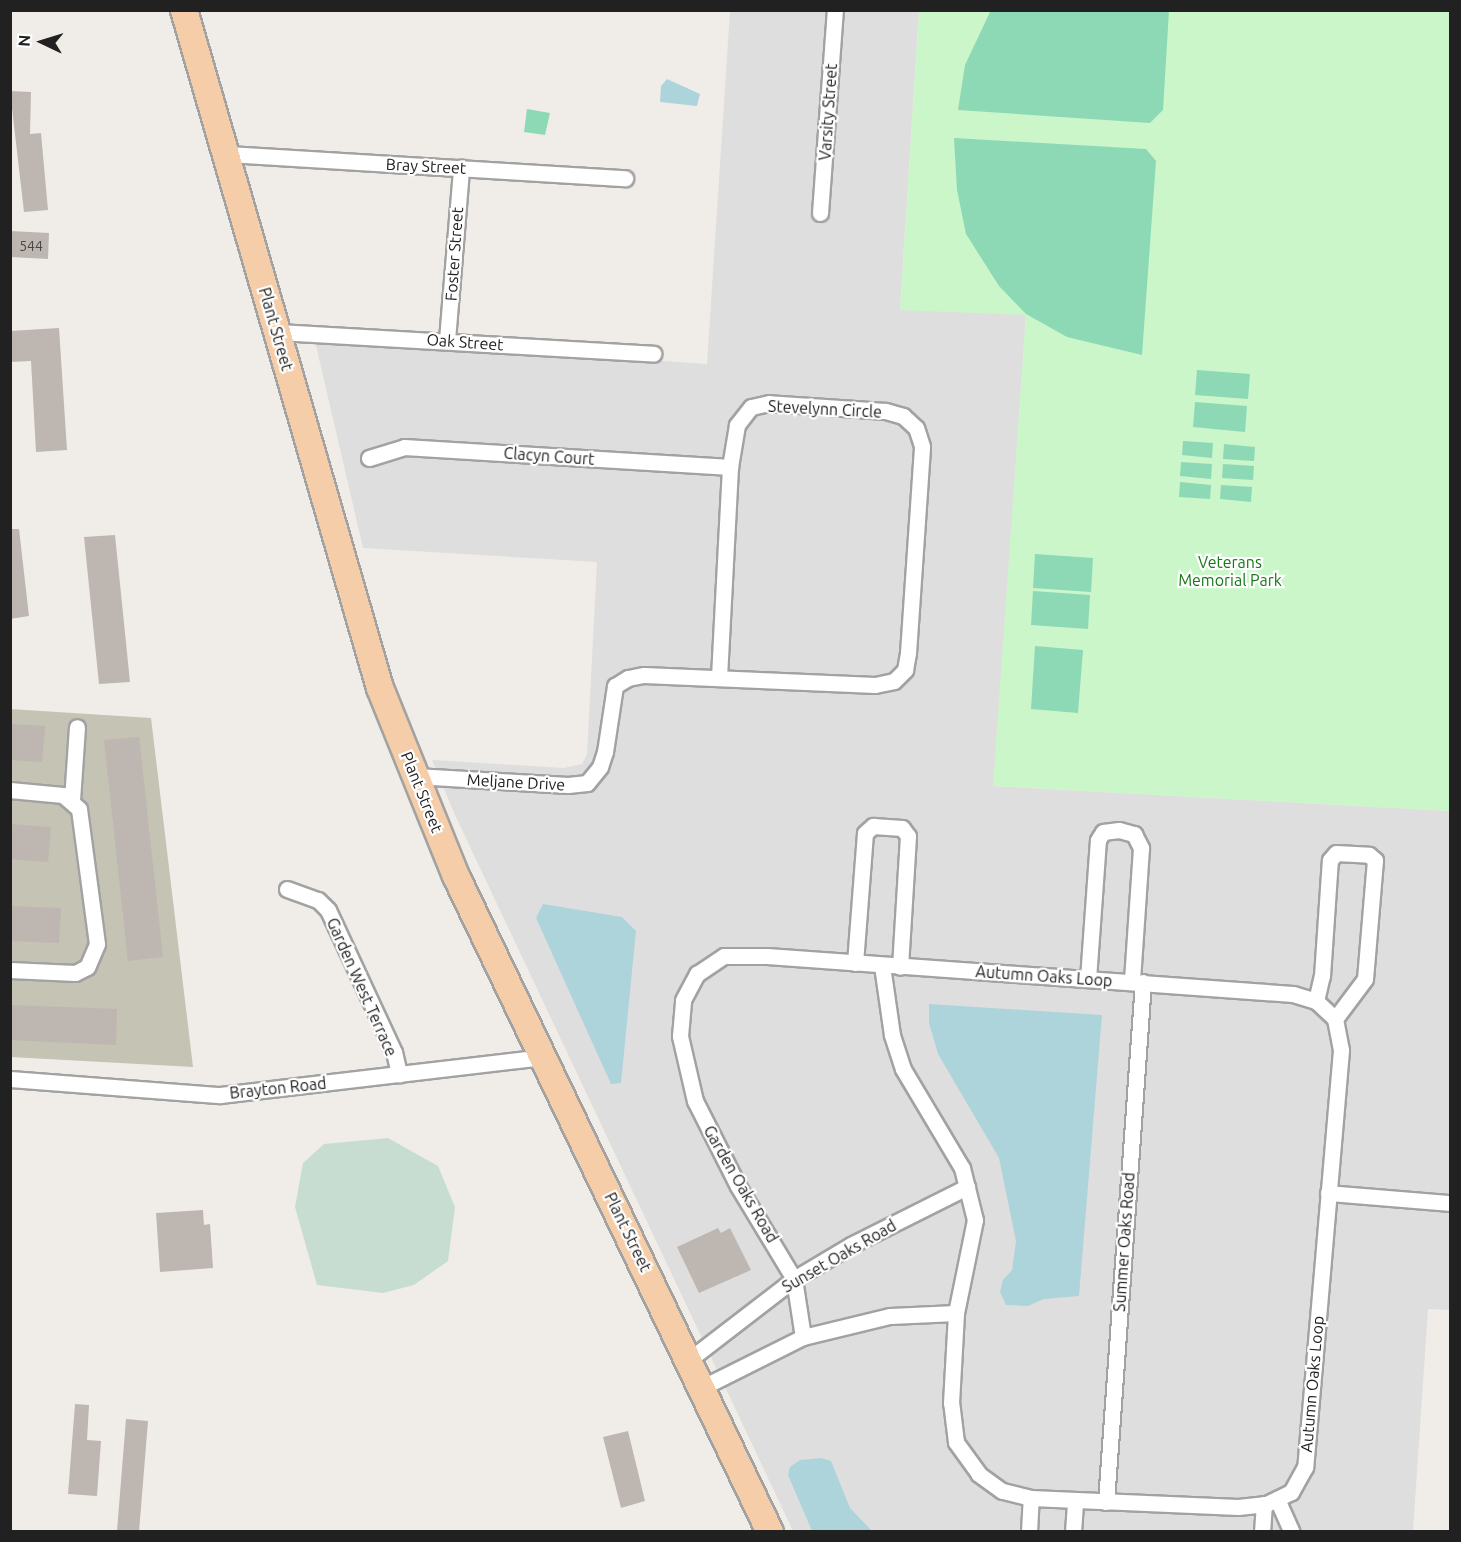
<!DOCTYPE html>
<style>
body{margin:0}
#map{position:relative;width:1461px;height:1542px;overflow:hidden;background:#f0ede8;font-family:Ubuntu,sans-serif}
div>[style]{position:absolute}
[style*='--x']{left:calc(var(--x)*1px);top:calc(var(--y)*1px);width:calc(var(--w)*1px);rotate:calc(var(--a)*1deg)}
.residential>*{inset:0;background:#dfdede}
.construction>*{inset:0;background:#c4c3b4}
.wetland>*{inset:0;background:#c7ddd1}
.park>*{inset:0;background:#caf6ca}
.pitch>*{inset:0;background:#8dd9b5}
.water>*{inset:0;background:#add4da}
.building>*{inset:0;background:#beb6b1}
.roads{filter:drop-shadow(2px 0 #a2a2a2) drop-shadow(-2px 0 #a2a2a2) drop-shadow(0 2px #a2a2a2) drop-shadow(0 -2px #a2a2a2)}
.street>*{height:15px;margin:-7.5px;padding:0 7.5px;transform-origin:7.5px;border-radius:7.5px;background:#fff}
.primary>*{height:26px;margin:-13px;padding:0 13px;transform-origin:13px;border-radius:13px;background:#f5cea9}
span{translate:-50% -50%;white-space:nowrap;text-align:center;line-height:1.15;-webkit-text-stroke:4.5px #fff;paint-order:stroke}
.number-label{font-size:14px;color:#484645}
.number-label span{-webkit-text-stroke-width:0}
.street-label{font-size:16px;color:#212121}
.park-label{font-size:16px;color:#157915}
.frame{position:absolute;inset:0;border:12px solid #212121;pointer-events:none}
.north{position:absolute;left:12px;top:12px;width:60px;height:60px;-webkit-text-stroke:4px #fff;paint-order:stroke;rotate:274deg;font-size:16px;font-weight:700;line-height:24px;text-align:center;color:#212121}
.north::after{content:'';display:block;margin:auto;width:21px;height:27px;background:#212121;clip-path:polygon(50% 0,100% 100%,50% 72%,0 100%)}
</style>
<div id="map">
<div class="residential">
<i style="clip-path:polygon(730px 11px,919px 11px,900px 309px,1026px 314px,994px 786px,1450px 811px,1450px 1310px,1428px 1309px,1413px 1531px,793px 1531px,455px 815px,432px 760px,564px 768px,582px 764px,587px 754px,597px 562px,363px 548px,314px 337px,707px 364px)"></i>
</div>
<div class="construction">
<i style="clip-path:polygon(10px 709px,151px 718px,193px 1067px,11px 1057px)"></i>
</div>
<div class="wetland">
<i style="clip-path:polygon(388px 1138px,438px 1166px,455px 1207px,448px 1261px,414px 1285px,383px 1293px,317px 1285px,295px 1207px,303px 1163px,324px 1144px)"></i>
</div>
<div class="park">
<i style="clip-path:polygon(919px 11px,1450px 11px,1450px 811px,993px 786px,1026px 315px,900px 310px)"></i>
</div>
<div class="pitch">
<i style="clip-path:polygon(991px 10px,1169px 11px,1163px 110px,1150px 123px,958px 110px,965px 65px)"></i>
<i style="clip-path:polygon(527px 109px,550px 113px,545px 135px,524px 132px)"></i>
<i style="clip-path:polygon(954px 138px,1146px 149px,1156px 161px,1142px 355px,1067px 337px,1026px 314px,999px 286px,966px 234px,957px 190px)"></i>
<i style="clip-path:polygon(1197px 370px,1250px 374px,1248px 399px,1195px 395px)"></i>
<i style="clip-path:polygon(1195px 402px,1247px 406px,1245px 432px,1193px 427px)"></i>
<i style="clip-path:polygon(1183px 441px,1213px 443px,1212px 458px,1182px 455px)"></i>
<i style="clip-path:polygon(1224px 444px,1255px 447px,1254px 461px,1223px 459px)"></i>
<i style="clip-path:polygon(1181px 462px,1212px 464px,1211px 479px,1180px 476px)"></i>
<i style="clip-path:polygon(1223px 464px,1254px 466px,1253px 480px,1222px 478px)"></i>
<i style="clip-path:polygon(1180px 482px,1211px 485px,1210px 499px,1179px 497px)"></i>
<i style="clip-path:polygon(1221px 485px,1252px 487px,1251px 502px,1220px 499px)"></i>
<i style="clip-path:polygon(1035px 554px,1093px 558px,1091px 592px,1033px 588px)"></i>
<i style="clip-path:polygon(1033px 591px,1090px 595px,1088px 629px,1031px 625px)"></i>
<i style="clip-path:polygon(1035px 646px,1083px 650px,1078px 713px,1031px 709px)"></i>
</div>
<div class="water">
<i style="clip-path:polygon(667px 79px,700px 94px,697px 106px,660px 102px,661px 86px)"></i>
<i style="clip-path:polygon(543px 904px,622px 917px,636px 931px,621px 1083px,611px 1084px,536px 918px)"></i>
<i style="clip-path:polygon(929px 1004px,1102px 1015px,1079px 1296px,1044px 1299px,1028px 1306px,1006px 1305px,1000px 1292px,1003px 1280px,1012px 1270px,1016px 1241px,999px 1158px,938px 1054px,929px 1023px)"></i>
<i style="clip-path:polygon(821px 1458px,831px 1461px,850px 1508px,872px 1531px,812px 1531px,788px 1475px,790px 1467px,800px 1460px)"></i>
</div>
<div class="building">
<i style="clip-path:polygon(10px 91px,31px 92px,30px 134px,41px 133px,48px 210px,24px 212px)"></i>
<i style="clip-path:polygon(10px 231px,49px 233px,48px 259px,10px 257px)"></i>
<i style="clip-path:polygon(59px 328px,67px 450px,36px 452px,31px 361px,10px 362px,10px 331px)"></i>
<i style="clip-path:polygon(10px 529px,19px 529px,29px 616px,10px 619px)"></i>
<i style="clip-path:polygon(115px 535px,130px 682px,99px 684px,84px 537px)"></i>
<i style="clip-path:polygon(10px 724px,45px 726px,42px 762px,10px 760px)"></i>
<i style="clip-path:polygon(139px 737px,163px 957px,128px 961px,104px 740px)"></i>
<i style="clip-path:polygon(10px 824px,51px 827px,48px 862px,10px 859px)"></i>
<i style="clip-path:polygon(10px 906px,61px 908px,59px 943px,10px 941px)"></i>
<i style="clip-path:polygon(10px 1005px,117px 1009px,116px 1045px,10px 1040px)"></i>
<i style="clip-path:polygon(203px 1210px,204px 1225px,210px 1224px,213px 1268px,160px 1272px,156px 1213px)"></i>
<i style="clip-path:polygon(718px 1228px,721px 1233px,730px 1228px,751px 1270px,699px 1293px,677px 1247px)"></i>
<i style="clip-path:polygon(75px 1404px,89px 1405px,87px 1440px,101px 1441px,97px 1496px,68px 1494px)"></i>
<i style="clip-path:polygon(126px 1419px,148px 1421px,139px 1532px,117px 1531px)"></i>
<i style="clip-path:polygon(628px 1431px,645px 1501px,621px 1508px,603px 1437px)"></i>
</div>
<div class="roads">
<div class="street">
<i style="--x:227;--y:154;--w:399;--a:3.5"></i>
<i style="--x:820;--y:213;--w:204;--a:-85.8"></i>
<i style="--x:277;--y:332;--w:377;--a:3.3"></i>
<i style="--x:447;--y:340;--w:173;--a:-85.3"></i>
<i style="--x:369;--y:458;--w:37;--a:-17"></i>
<i style="--x:404;--y:447;--w:327;--a:3.5"></i>
<i style="--x:415;--y:776;--w:153;--a:3.4"></i>
<i style="--x:568;--y:785;--w:19;--a:-6"></i>
<i style="--x:587;--y:783;--w:21;--a:-51"></i>
<i style="--x:600;--y:767;--w:16;--a:-72"></i>
<i style="--x:605;--y:752;--w:67;--a:-81.4"></i>
<i style="--x:615;--y:686;--w:15;--a:-32"></i>
<i style="--x:628;--y:678;--w:16;--a:-11"></i>
<i style="--x:644;--y:675;--w:231;--a:2.5"></i>
<i style="--x:875;--y:685;--w:19;--a:-12"></i>
<i style="--x:894;--y:681;--w:16;--a:-45"></i>
<i style="--x:905;--y:670;--w:17;--a:-80"></i>
<i style="--x:908;--y:653;--w:207;--a:-86.1"></i>
<i style="--x:922;--y:446;--w:19;--a:-108"></i>
<i style="--x:916;--y:428;--w:18;--a:-137"></i>
<i style="--x:903;--y:416;--w:19;--a:-164"></i>
<i style="--x:885;--y:411;--w:116;--a:-176.1"></i>
<i style="--x:769;--y:403;--w:18;--a:167"></i>
<i style="--x:751;--y:407;--w:23;--a:128"></i>
<i style="--x:737;--y:425;--w:43;--a:99.5"></i>
<i style="--x:730;--y:467;--w:211;--a:93"></i>
<i style="--x:10;--y:790;--w:53;--a:5.4"></i>
<i style="--x:63;--y:795;--w:21;--a:41"></i>
<i style="--x:79;--y:809;--w:136;--a:82.4"></i>
<i style="--x:97;--y:944;--w:25;--a:113"></i>
<i style="--x:87;--y:967;--w:13;--a:153"></i>
<i style="--x:75;--y:973;--w:65;--a:-177.4"></i>
<i style="--x:72;--y:800;--w:73;--a:-86.1"></i>
<i style="--x:287;--y:889;--w:33;--a:20"></i>
<i style="--x:318;--y:900;--w:14;--a:45"></i>
<i style="--x:328;--y:910;--w:157;--a:65.1"></i>
<i style="--x:394;--y:1052;--w:23;--a:77"></i>
<i style="--x:855;--y:963;--w:130;--a:-85.6"></i>
<i style="--x:865;--y:833;--w:11;--a:-41"></i>
<i style="--x:873;--y:826;--w:29;--a:4"></i>
<i style="--x:902;--y:828;--w:10;--a:53"></i>
<i style="--x:908;--y:836;--w:131;--a:93.5"></i>
<i style="--x:1088;--y:979;--w:139;--a:-85.9"></i>
<i style="--x:1098;--y:840;--w:9;--a:-58"></i>
<i style="--x:1103;--y:832;--w:16;--a:-7"></i>
<i style="--x:1119;--y:830;--w:16;--a:15"></i>
<i style="--x:1134;--y:834;--w:16;--a:63"></i>
<i style="--x:1141;--y:848;--w:133;--a:93.9"></i>
<i style="--x:1316;--y:1001;--w:26;--a:-77"></i>
<i style="--x:1322;--y:976;--w:116;--a:-86.1"></i>
<i style="--x:1330;--y:860;--w:9;--a:-49"></i>
<i style="--x:1336;--y:853;--w:33;--a:3"></i>
<i style="--x:1369;--y:855;--w:8;--a:40"></i>
<i style="--x:1375;--y:860;--w:119;--a:94.8"></i>
<i style="--x:1365;--y:979;--w:50;--a:126.9"></i>
<i style="--x:10;--y:1079;--w:211;--a:4.4"></i>
<i style="--x:220;--y:1095;--w:326;--a:-6.7"></i>
<i style="--x:1328;--y:1193;--w:122;--a:4.7"></i>
<i style="--x:803;--y:1337;--w:59;--a:-98.8"></i>
<i style="--x:794;--y:1279;--w:109;--a:-121.1"></i>
<i style="--x:738;--y:1186;--w:95;--a:-116.8"></i>
<i style="--x:695;--y:1101;--w:67;--a:-103"></i>
<i style="--x:680;--y:1036;--w:36;--a:-85"></i>
<i style="--x:683;--y:1000;--w:30;--a:-62"></i>
<i style="--x:697;--y:974;--w:32;--a:-34"></i>
<i style="--x:724;--y:956;--w:43;--a:0"></i>
<i style="--x:767;--y:956;--w:527;--a:4.13"></i>
<i style="--x:1293;--y:994;--w:24;--a:17"></i>
<i style="--x:1316;--y:1001;--w:26;--a:43"></i>
<i style="--x:1335;--y:1019;--w:32;--a:79"></i>
<i style="--x:1341;--y:1050;--w:419;--a:94.9"></i>
<i style="--x:1305;--y:1467;--w:29;--a:119"></i>
<i style="--x:1291;--y:1492;--w:28;--a:154"></i>
<i style="--x:1266;--y:1504;--w:28;--a:174"></i>
<i style="--x:1238;--y:1507;--w:207;--a:-177.5"></i>
<i style="--x:1031;--y:1498;--w:30;--a:-166"></i>
<i style="--x:1002;--y:1491;--w:29;--a:-144"></i>
<i style="--x:979;--y:1474;--w:39;--a:-126"></i>
<i style="--x:956;--y:1442;--w:39;--a:-97"></i>
<i style="--x:951;--y:1403;--w:90;--a:-86.8"></i>
<i style="--x:956;--y:1313;--w:95;--a:-78.5"></i>
<i style="--x:975;--y:1220;--w:54;--a:-104"></i>
<i style="--x:962;--y:1168;--w:115;--a:-120.8"></i>
<i style="--x:903;--y:1069;--w:36;--a:-108"></i>
<i style="--x:892;--y:1035;--w:70;--a:-98.2"></i>
<i style="--x:690;--y:1359;--w:131;--a:-37.6"></i>
<i style="--x:794;--y:1279;--w:66;--a:-30.8"></i>
<i style="--x:851;--y:1245;--w:130;--a:-26.6"></i>
<i style="--x:703;--y:1387;--w:112;--a:-26.6"></i>
<i style="--x:803;--y:1337;--w:89;--a:-13.6"></i>
<i style="--x:890;--y:1316;--w:66;--a:-2.6"></i>
<i style="--x:1277;--y:1499;--w:36;--a:66"></i>
<i style="--x:1106;--y:1502;--w:521;--a:-85.93"></i>
<i style="--x:1029;--y:1532;--w:34;--a:-87"></i>
<i style="--x:1073;--y:1532;--w:31;--a:-86"></i>
<i style="--x:1262;--y:1532;--w:28;--a:-86"></i>
</div>
<div class="primary">
<i style="--x:184;--y:10;--w:706;--a:73.88"></i>
<i style="--x:380;--y:688;--w:203;--a:68"></i>
<i style="--x:456;--y:876;--w:727;--a:64.42"></i>
</div>
</div>
<div class="number-label">
<span style="left:31px;top:246px">544</span>
</div>
<div class="street-label">
<span style="left:828px;top:112px;rotate:-86deg">Varsity Street</span>
<span style="left:426px;top:166px;rotate:3deg">Bray Street</span>
<span style="left:454px;top:254px;rotate:-86deg">Foster Street</span>
<span style="left:276px;top:329px;rotate:74deg">Plant Street</span>
<span style="left:465px;top:342px;rotate:4deg">Oak Street</span>
<span style="left:825px;top:409px;rotate:3deg">Stevelynn Circle</span>
<span style="left:549px;top:456px;rotate:4deg">Clacyn Court</span>
<span style="left:516px;top:782px;rotate:3deg">Meljane Drive</span>
<span style="left:422px;top:792px;rotate:68deg">Plant Street</span>
<span style="left:1044px;top:976px;rotate:4deg">Autumn Oaks Loop</span>
<span style="left:362px;top:987px;rotate:66deg">Garden West Terrace</span>
<span style="left:278px;top:1088px;rotate:-6deg">Brayton Road</span>
<span style="left:741px;top:1184px;rotate:60deg">Garden Oaks Road</span>
<span style="left:628px;top:1232px;rotate:64deg">Plant Street</span>
<span style="left:1124px;top:1242px;rotate:-86deg">Summer Oaks Road</span>
<span style="left:839px;top:1256px;rotate:-30deg">Sunset Oaks Road</span>
<span style="left:1312px;top:1384px;rotate:-85deg">Autumn Oaks Loop</span>
</div>
<div class="park-label">
<span style="left:1230px;top:571px">Veterans<br>Memorial Park</span>
</div>
<div class="frame"></div>
<div class="north">N</div>
</div>
